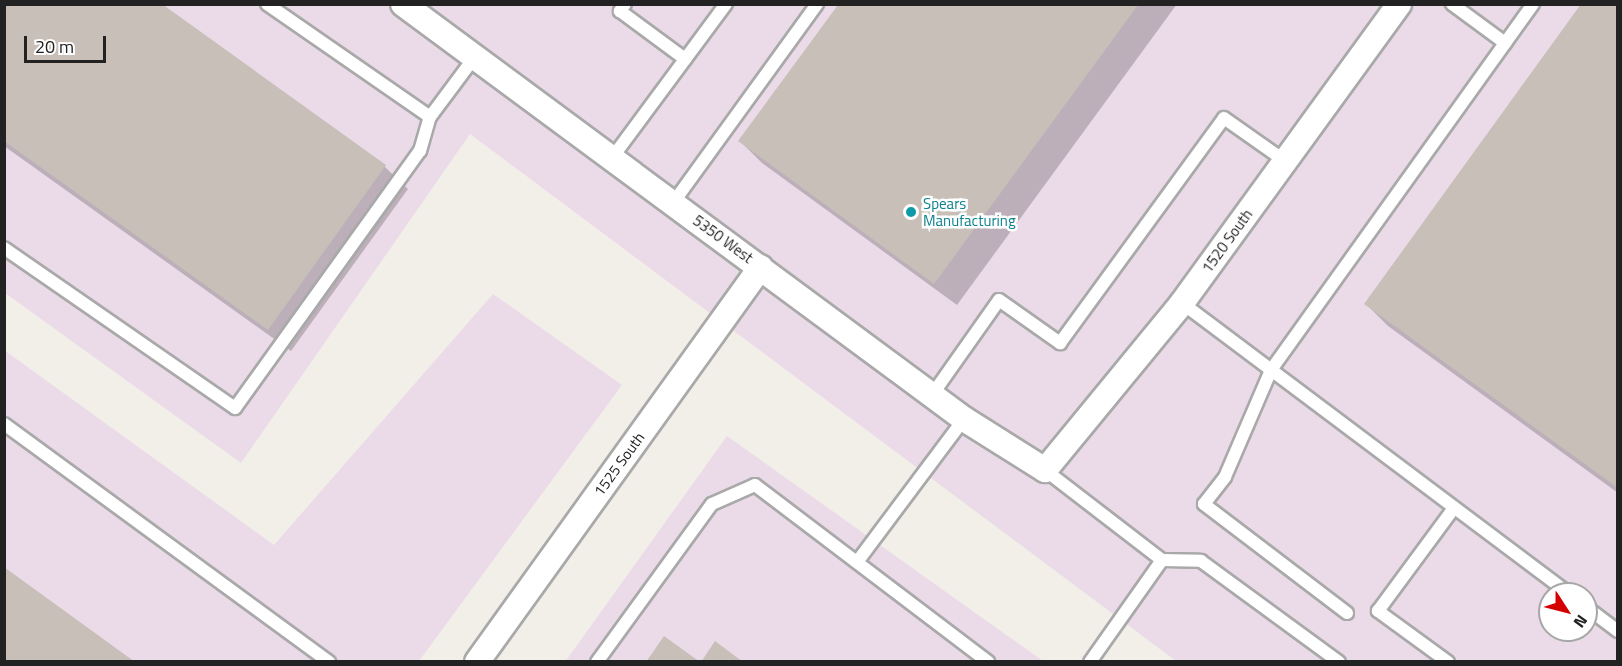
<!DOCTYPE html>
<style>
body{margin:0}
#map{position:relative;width:1622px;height:666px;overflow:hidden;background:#f2efe9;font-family:"Titillium Web",sans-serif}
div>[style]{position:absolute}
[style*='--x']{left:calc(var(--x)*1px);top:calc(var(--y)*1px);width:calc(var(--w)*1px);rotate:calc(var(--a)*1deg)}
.industrial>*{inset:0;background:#ebdbe8}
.shadow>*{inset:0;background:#0003}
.building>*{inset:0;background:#c7bfb8}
.roads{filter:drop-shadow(2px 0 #a9a9a9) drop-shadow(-2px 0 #a9a9a9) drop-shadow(0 2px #a9a9a9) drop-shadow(0 -2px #a9a9a9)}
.lane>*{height:12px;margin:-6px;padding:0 6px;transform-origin:6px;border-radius:6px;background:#fff}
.street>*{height:24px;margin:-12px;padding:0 12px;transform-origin:12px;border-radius:12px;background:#fff}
.dots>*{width:16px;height:16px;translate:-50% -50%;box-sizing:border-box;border:3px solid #fff;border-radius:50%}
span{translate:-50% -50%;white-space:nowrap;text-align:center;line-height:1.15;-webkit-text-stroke:5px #fff;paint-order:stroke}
.culture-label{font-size:15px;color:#0d838f}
.left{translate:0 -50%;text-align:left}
.street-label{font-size:15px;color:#222}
.frame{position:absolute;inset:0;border:6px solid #222;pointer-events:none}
.north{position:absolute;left:1538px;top:582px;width:60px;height:60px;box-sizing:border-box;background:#fff;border:2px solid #a7a7a7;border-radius:50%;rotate:126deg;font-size:16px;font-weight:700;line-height:24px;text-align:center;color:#222}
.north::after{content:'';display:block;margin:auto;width:21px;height:27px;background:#d40000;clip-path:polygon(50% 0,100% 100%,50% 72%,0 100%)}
.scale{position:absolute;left:24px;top:36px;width:82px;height:27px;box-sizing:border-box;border:3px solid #222;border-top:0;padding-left:8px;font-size:18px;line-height:21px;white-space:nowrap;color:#222;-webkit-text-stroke:4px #fff;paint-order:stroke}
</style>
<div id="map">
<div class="industrial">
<i style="clip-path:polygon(evenodd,5px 5px,1617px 5px,1617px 661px,1176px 661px,470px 134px,241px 463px,5px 293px,5px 5px,1550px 594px,1586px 594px,1586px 630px,1550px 630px,1550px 594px)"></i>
<i style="clip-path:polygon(493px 294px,622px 385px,419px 661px,5px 661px,4px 350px,274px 545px)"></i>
<i style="clip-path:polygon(727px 436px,1043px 661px,565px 662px)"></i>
</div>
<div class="shadow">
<i style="clip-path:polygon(4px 4px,160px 4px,385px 167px,408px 189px,291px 351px,4px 146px)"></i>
<i style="clip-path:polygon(839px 4px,1177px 4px,957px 305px,762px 163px,740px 141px)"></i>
<i style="clip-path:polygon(1618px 4px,1618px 493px,1388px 326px,1366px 304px)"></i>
</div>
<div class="building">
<i style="clip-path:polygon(4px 4px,162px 4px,386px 165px,268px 330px,4px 141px)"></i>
<i style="clip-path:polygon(1581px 4px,1618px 4px,1618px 488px,1364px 304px)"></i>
<i style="clip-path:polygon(838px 5px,1138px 5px,934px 284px,738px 141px)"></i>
<i style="clip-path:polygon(4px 567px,135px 662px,4px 662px)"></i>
<i style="clip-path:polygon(664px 636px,700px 662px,646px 662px)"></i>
<i style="clip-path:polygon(715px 641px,743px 662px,701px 662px)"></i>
</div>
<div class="roads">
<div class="lane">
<i style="--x:267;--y:4;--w:198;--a:34.7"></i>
<i style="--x:430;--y:117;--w:74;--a:-53.3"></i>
<i style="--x:625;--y:4;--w:9;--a:126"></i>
<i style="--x:620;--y:11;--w:81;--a:36.4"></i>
<i style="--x:1452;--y:4;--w:66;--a:36.3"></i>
<i style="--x:612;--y:158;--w:192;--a:-53.5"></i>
<i style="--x:673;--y:203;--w:246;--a:-54.1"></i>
<i style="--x:4;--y:248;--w:281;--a:34.7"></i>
<i style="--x:235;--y:408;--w:317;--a:-54.3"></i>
<i style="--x:420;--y:151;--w:35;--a:-74"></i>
<i style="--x:1182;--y:303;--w:484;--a:36.9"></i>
<i style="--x:932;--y:395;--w:116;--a:-54.8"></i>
<i style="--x:999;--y:300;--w:75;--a:35.2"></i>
<i style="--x:1060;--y:343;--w:278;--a:-53.9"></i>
<i style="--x:1224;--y:118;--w:75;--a:35.2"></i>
<i style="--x:4;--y:424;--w:403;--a:36.2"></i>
<i style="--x:1045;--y:470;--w:148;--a:37.6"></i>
<i style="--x:1162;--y:560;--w:125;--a:125.2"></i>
<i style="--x:1162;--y:560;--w:39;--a:1"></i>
<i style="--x:1201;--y:561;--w:171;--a:36.2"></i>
<i style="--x:857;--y:562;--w:179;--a:-53.2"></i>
<i style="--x:1586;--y:607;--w:40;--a:37"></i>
<i style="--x:1347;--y:613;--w:180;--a:-142.7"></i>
<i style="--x:1204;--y:504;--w:34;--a:-52"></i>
<i style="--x:1225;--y:477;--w:116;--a:-66.7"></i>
<i style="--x:1271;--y:370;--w:450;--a:-54.4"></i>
<i style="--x:597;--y:662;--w:195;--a:-54"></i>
<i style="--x:712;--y:504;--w:47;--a:-23.8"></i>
<i style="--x:755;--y:485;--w:293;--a:37.2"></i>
<i style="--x:1448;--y:662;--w:87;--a:-143.9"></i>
<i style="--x:1378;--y:611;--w:128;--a:-53.6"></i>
</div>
<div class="street">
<i style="--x:403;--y:4;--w:698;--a:36.49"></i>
<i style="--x:964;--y:419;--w:96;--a:32.2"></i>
<i style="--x:1045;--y:470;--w:216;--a:-50.6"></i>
<i style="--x:1182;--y:303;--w:369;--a:-54"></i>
<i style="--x:477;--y:662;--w:486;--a:-54.3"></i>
</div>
</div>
<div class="dots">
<i style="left:911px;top:212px;background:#0f9aa8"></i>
</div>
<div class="culture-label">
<span class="left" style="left:923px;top:212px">Spears<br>Manufacturing</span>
</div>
<div class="street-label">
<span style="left:723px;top:239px;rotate:36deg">5350 West</span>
<span style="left:1227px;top:241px;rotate:-54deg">1520 South</span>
<span style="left:619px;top:464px;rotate:-54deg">1525 South</span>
</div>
<div class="frame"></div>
<div class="north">N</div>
<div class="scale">20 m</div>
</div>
